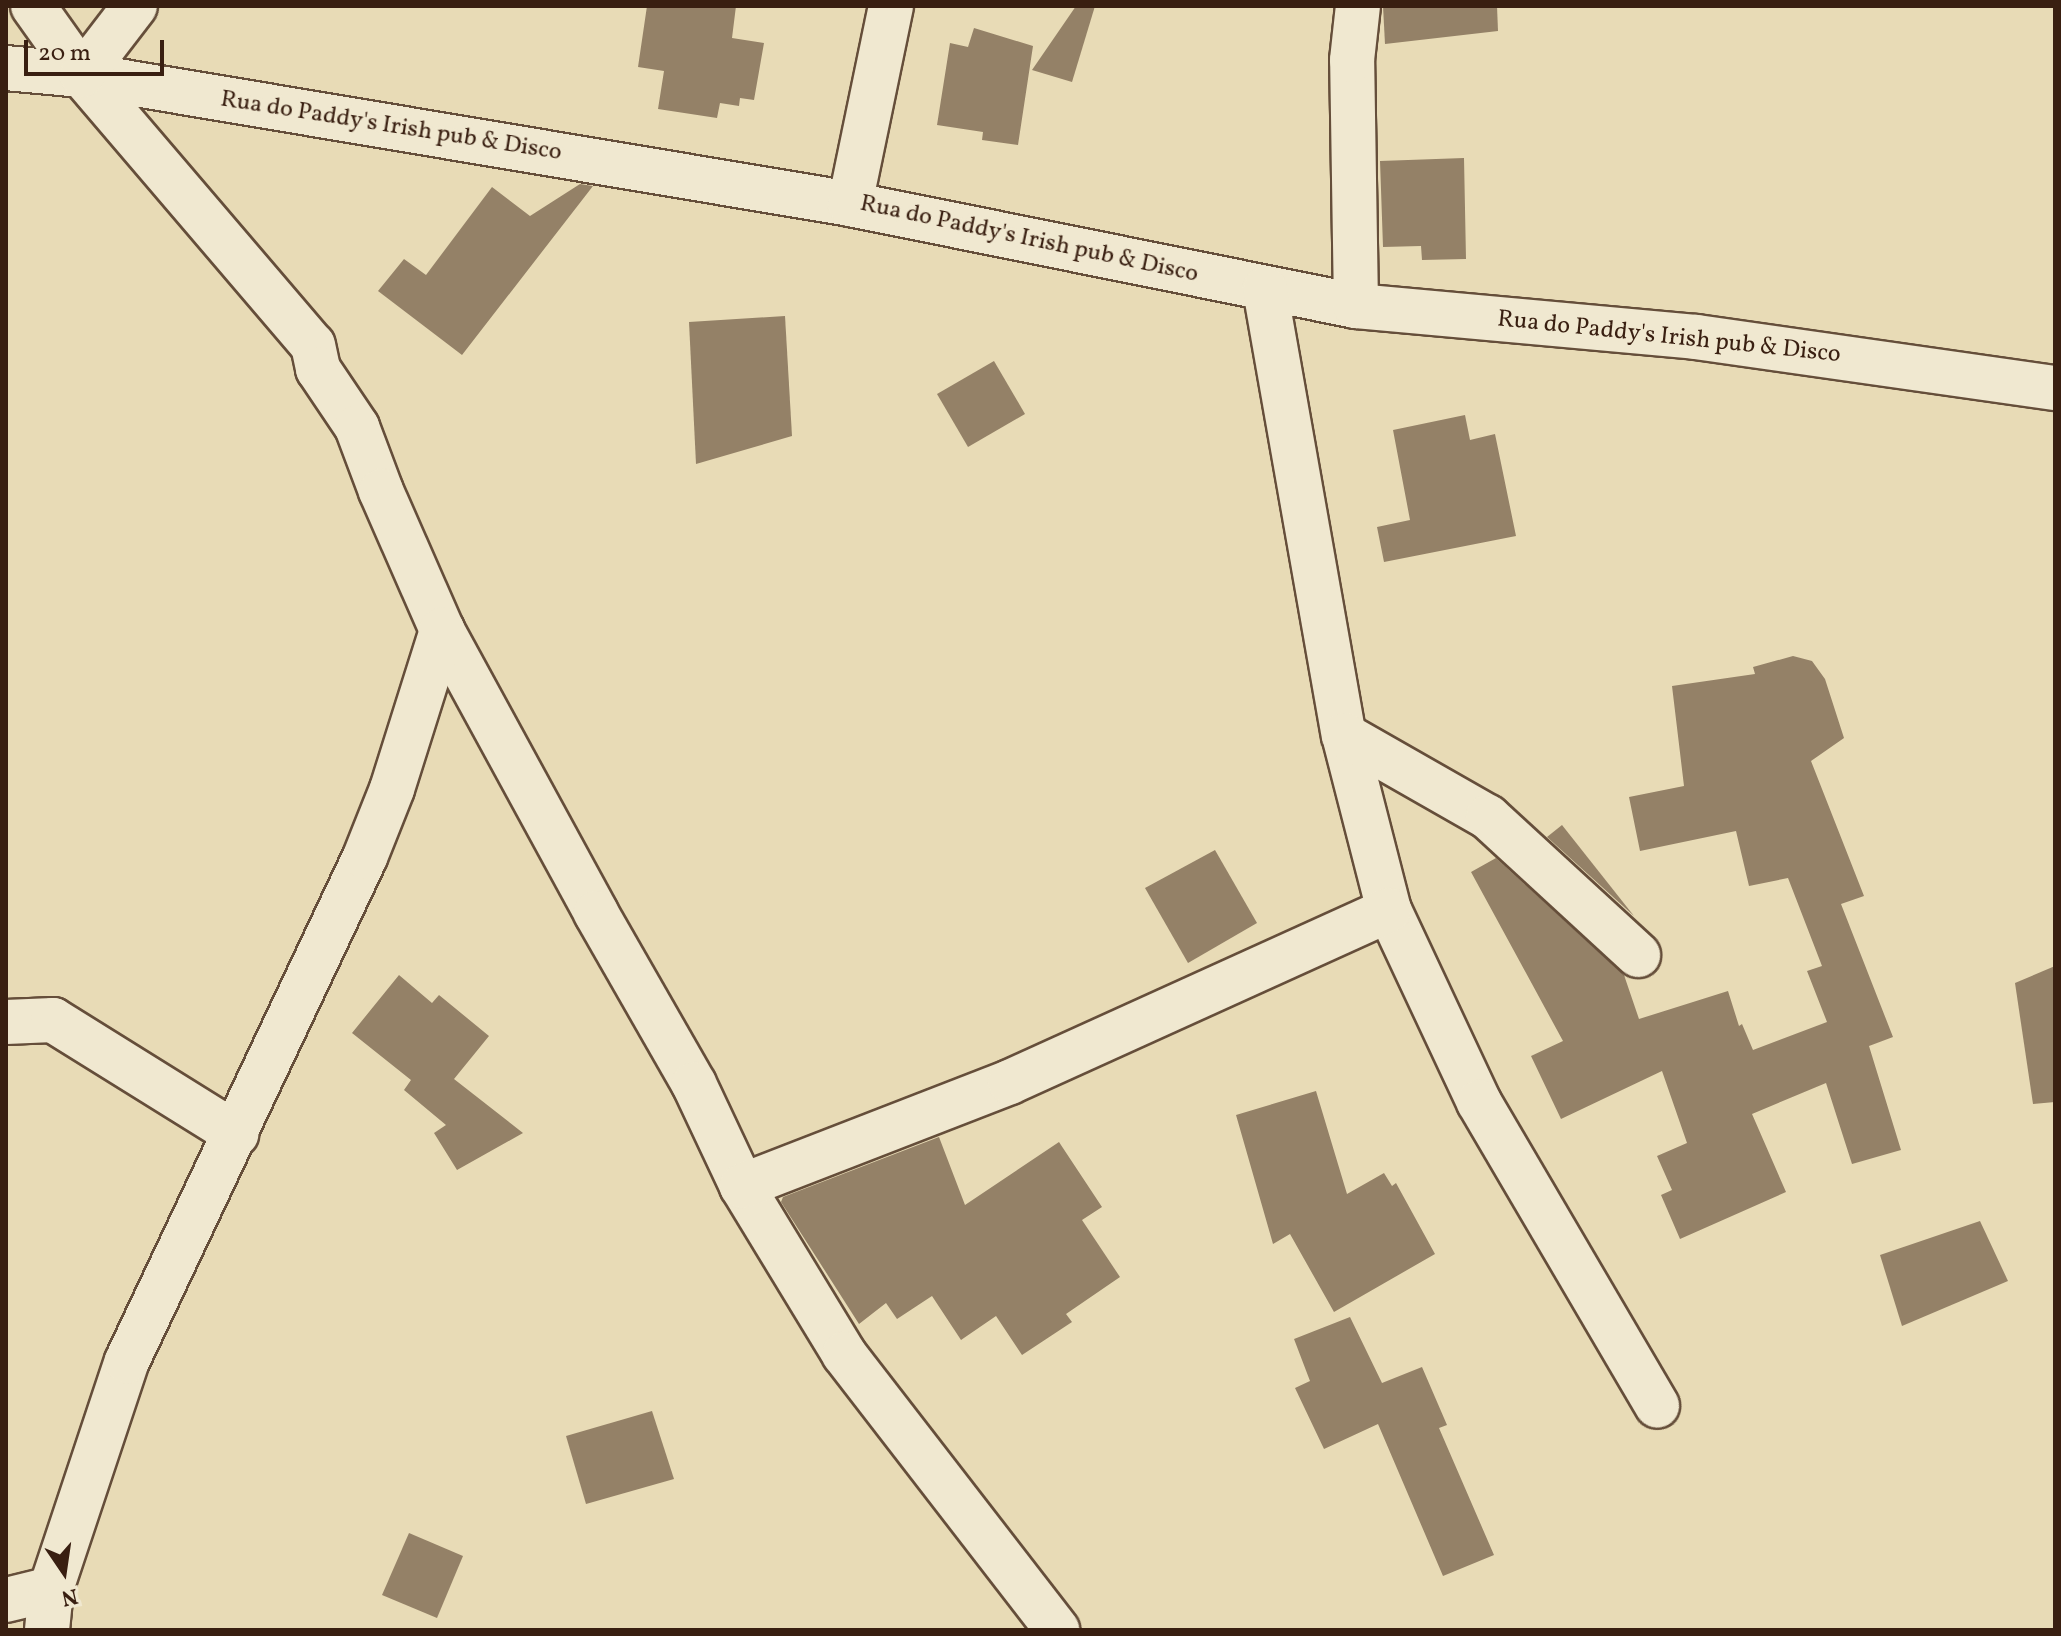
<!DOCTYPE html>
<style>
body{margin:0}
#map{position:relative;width:2061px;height:1636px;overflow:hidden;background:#e8dbb6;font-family:Vollkorn,serif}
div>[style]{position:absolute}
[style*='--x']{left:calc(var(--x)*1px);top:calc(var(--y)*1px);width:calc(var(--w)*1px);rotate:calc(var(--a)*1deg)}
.building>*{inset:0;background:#948167}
.roads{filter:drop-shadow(2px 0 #654e3a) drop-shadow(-2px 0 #654e3a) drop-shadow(0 2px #654e3a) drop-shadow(0 -2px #654e3a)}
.street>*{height:44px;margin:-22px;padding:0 22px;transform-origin:22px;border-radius:22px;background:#f0e8d0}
span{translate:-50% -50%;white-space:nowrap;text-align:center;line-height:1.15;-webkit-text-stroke:6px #f0e8d0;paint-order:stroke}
.street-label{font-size:24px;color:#391f11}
.frame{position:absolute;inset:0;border:8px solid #391f11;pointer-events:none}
.north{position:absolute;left:24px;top:1532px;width:80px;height:80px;-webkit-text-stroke:6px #f0e8d0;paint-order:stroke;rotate:167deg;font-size:22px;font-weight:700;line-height:32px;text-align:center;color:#391f11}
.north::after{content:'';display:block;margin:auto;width:28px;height:36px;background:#391f11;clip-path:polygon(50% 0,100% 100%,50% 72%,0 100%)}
.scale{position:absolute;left:24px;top:40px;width:140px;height:36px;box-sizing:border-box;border:4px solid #391f11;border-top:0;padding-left:10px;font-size:24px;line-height:28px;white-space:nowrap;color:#391f11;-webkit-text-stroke:6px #f0e8d0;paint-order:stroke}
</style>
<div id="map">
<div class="building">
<i style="clip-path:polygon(647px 6px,736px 6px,732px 38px,764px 43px,754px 100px,740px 98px,739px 106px,720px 103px,717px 118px,658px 109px,664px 71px,638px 67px)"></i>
<i style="clip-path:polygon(1076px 6px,1095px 6px,1072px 82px,1032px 70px)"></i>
<i style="clip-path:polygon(1383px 6px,1497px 6px,1498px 31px,1385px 44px)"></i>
<i style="clip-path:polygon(974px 28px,1033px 46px,1018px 145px,982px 140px,983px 132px,937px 125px,950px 43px,968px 47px)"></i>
<i style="clip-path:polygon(1464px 158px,1466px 259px,1422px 260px,1421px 246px,1383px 247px,1380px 161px)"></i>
<i style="clip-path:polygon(580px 184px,593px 186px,462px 355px,378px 291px,404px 259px,426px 275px,492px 187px,530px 216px)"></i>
<i style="clip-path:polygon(785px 316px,792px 436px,696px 464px,689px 322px)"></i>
<i style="clip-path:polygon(994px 361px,1025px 414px,968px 447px,937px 394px)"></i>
<i style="clip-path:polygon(1465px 415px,1470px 440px,1495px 434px,1516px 536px,1384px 562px,1377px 527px,1410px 520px,1393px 430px)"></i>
<i style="clip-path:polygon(1793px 656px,1812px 661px,1825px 679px,1844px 738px,1811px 761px,1864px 896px,1841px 904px,1893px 1037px,1869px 1046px,1901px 1150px,1852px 1164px,1826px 1083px,1752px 1114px,1786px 1192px,1680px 1239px,1661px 1195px,1672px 1190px,1657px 1156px,1687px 1143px,1662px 1071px,1561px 1119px,1531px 1056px,1563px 1041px,1471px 872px,1496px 858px,1624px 975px,1639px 1019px,1728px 991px,1739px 1026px,1742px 1024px,1753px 1050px,1827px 1022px,1807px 971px,1822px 966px,1788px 878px,1749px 886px,1736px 831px,1640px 851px,1629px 797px,1684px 786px,1672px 686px,1755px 674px,1753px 667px)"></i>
<i style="clip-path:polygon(1562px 825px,1634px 916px,1547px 837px)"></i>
<i style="clip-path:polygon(1215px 850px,1257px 923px,1188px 963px,1145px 888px)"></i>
<i style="clip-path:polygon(2055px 966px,2055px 1102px,2033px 1104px,2015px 983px)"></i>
<i style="clip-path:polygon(399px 975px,432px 1003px,439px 995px,489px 1036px,454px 1079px,523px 1133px,457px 1170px,434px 1133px,446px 1125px,404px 1090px,411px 1080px,352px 1033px)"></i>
<i style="clip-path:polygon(1316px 1091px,1347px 1194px,1384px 1173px,1392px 1186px,1396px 1183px,1435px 1254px,1334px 1312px,1290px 1234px,1273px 1244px,1236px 1115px)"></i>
<i style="clip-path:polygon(939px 1137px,965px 1205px,1059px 1142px,1102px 1207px,1082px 1220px,1120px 1277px,1066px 1314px,1072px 1322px,1022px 1355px,996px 1316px,961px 1340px,932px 1296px,897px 1319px,886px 1303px,859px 1324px,781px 1202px,783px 1197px)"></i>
<i style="clip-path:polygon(1980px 1221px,2008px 1281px,1902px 1326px,1880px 1255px)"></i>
<i style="clip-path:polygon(1350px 1317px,1382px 1383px,1422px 1367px,1447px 1425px,1439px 1428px,1494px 1555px,1443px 1576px,1378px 1424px,1324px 1449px,1295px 1388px,1310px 1381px,1294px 1339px)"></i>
<i style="clip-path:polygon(652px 1411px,674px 1479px,586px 1504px,566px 1436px)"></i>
<i style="clip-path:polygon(409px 1533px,463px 1556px,437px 1618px,382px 1595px)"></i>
</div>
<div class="roads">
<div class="street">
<i style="--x:33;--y:6;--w:85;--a:54.6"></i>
<i style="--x:82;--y:75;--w:355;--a:49.5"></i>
<i style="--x:313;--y:345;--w:25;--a:78"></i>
<i style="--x:318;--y:369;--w:70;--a:56.1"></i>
<i style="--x:357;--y:427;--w:68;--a:69.4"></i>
<i style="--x:381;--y:491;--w:152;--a:66.3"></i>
<i style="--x:442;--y:630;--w:322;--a:61.4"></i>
<i style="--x:596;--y:913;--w:197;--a:60.2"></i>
<i style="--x:694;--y:1084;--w:113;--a:64.8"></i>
<i style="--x:742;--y:1186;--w:197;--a:58.7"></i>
<i style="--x:844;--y:1354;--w:349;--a:52.3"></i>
<i style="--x:6;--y:68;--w:76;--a:5.3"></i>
<i style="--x:82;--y:75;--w:779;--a:9.53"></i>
<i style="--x:850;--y:204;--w:516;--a:11.4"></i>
<i style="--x:1356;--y:306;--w:341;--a:5.2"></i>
<i style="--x:1696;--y:337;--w:363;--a:8.1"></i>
<i style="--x:82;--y:75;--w:87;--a:-52.5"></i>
<i style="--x:850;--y:204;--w:202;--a:-78.3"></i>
<i style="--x:1265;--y:289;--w:453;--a:80"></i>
<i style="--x:1344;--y:735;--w:181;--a:75.6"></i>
<i style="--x:1389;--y:910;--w:212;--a:64.9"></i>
<i style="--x:1479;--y:1102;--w:352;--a:59.6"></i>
<i style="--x:1356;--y:306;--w:246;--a:-90.9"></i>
<i style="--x:1352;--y:60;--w:54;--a:-83.7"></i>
<i style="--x:1344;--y:735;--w:166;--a:29.7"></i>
<i style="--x:1488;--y:817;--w:204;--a:42.6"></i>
<i style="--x:6;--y:1022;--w:47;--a:-2.4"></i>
<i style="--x:53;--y:1020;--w:216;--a:31.9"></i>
<i style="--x:742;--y:1186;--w:287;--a:-21.2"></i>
<i style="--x:1010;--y:1082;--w:416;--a:-24.4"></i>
<i style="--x:6;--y:1600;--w:46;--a:-13.7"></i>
<i style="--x:47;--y:1630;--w:41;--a:-84.4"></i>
<i style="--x:51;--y:1589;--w:240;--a:-71.6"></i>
<i style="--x:127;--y:1361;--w:557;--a:-64.72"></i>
<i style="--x:365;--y:857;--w:73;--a:-68.3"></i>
<i style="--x:392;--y:789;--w:167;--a:-72.5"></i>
</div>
</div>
<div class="street-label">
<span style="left:391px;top:127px;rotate:9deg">Rua do Paddy's Irish pub &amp; Disco</span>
<span style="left:1029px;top:240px;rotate:12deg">Rua do Paddy's Irish pub &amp; Disco</span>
<span style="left:1669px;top:338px;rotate:6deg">Rua do Paddy's Irish pub &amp; Disco</span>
</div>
<div class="frame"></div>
<div class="north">N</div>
<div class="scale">20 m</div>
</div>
